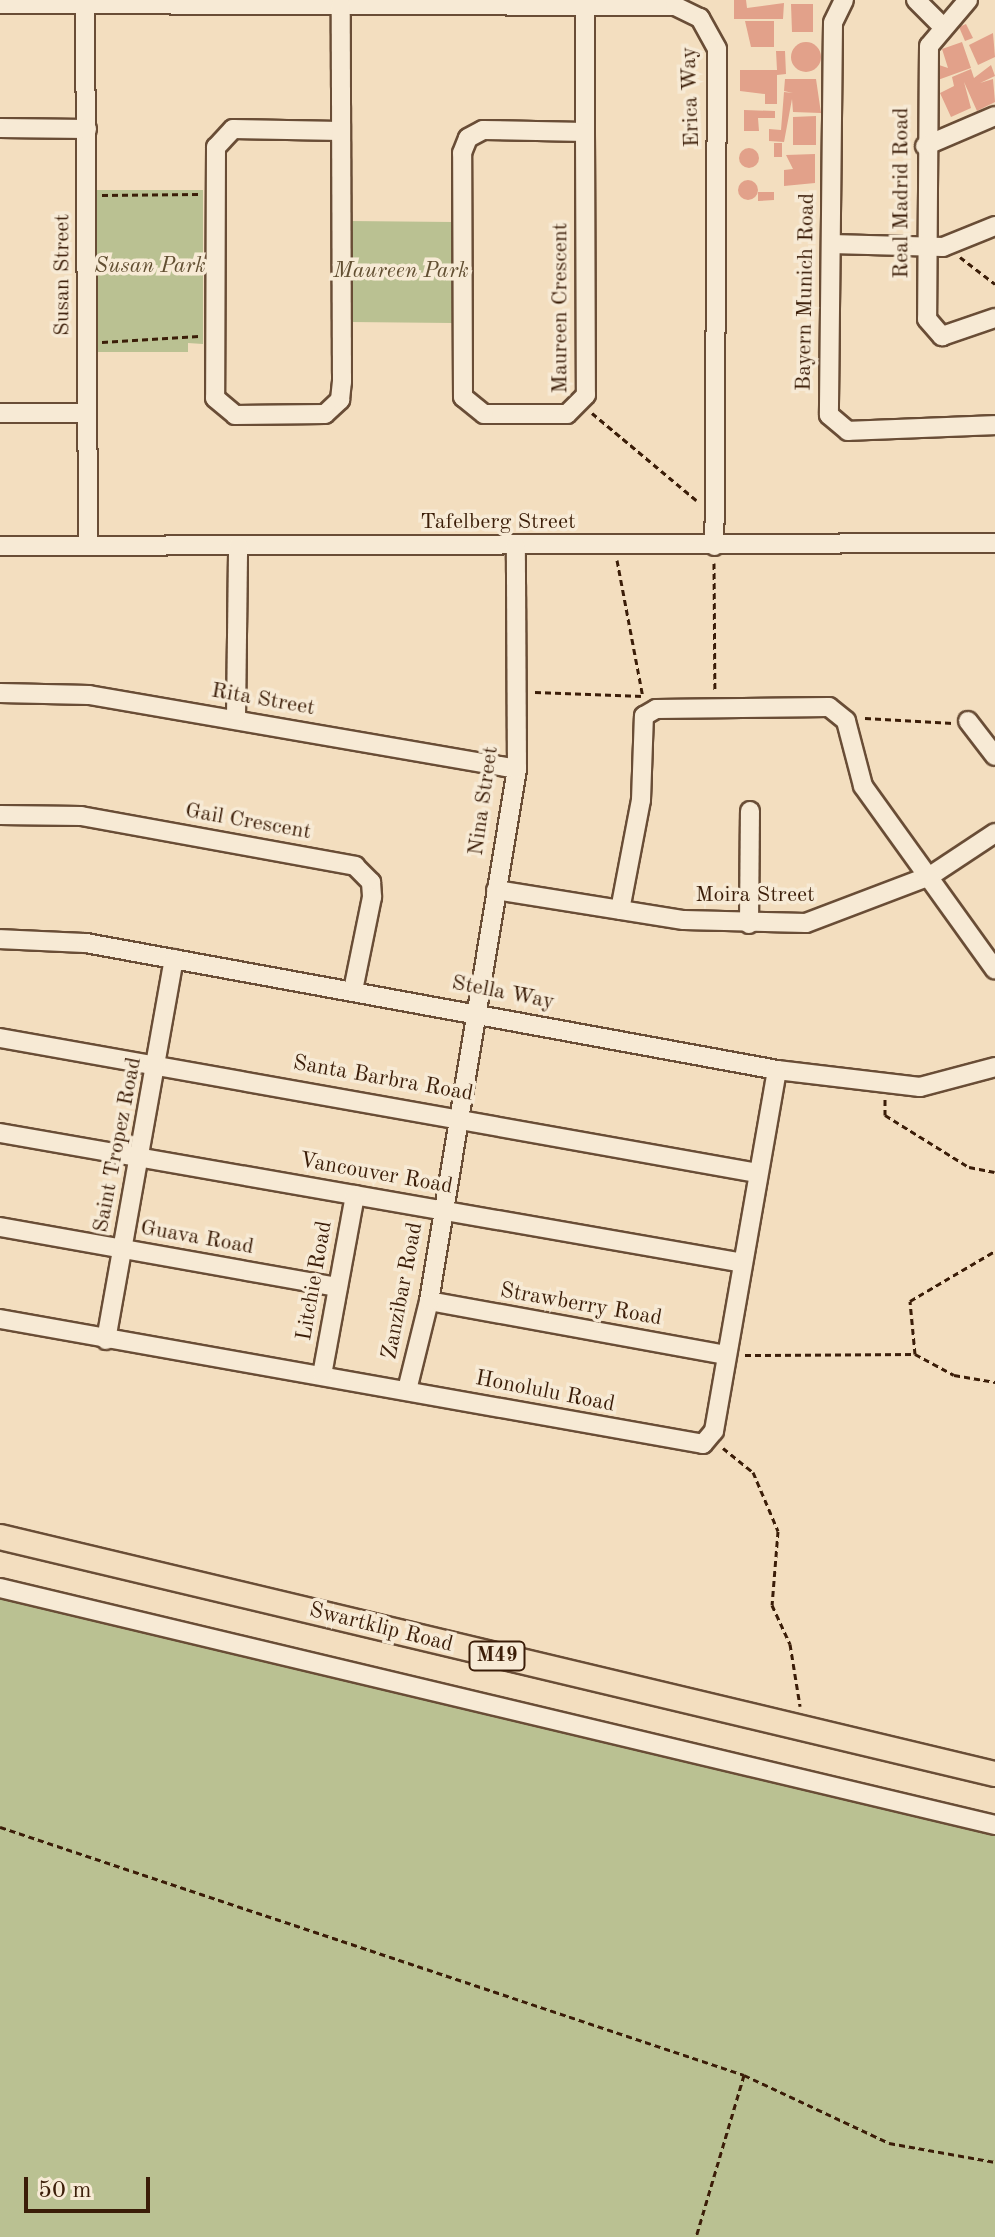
<!DOCTYPE html>
<style>
body{margin:0}
#map{position:relative;width:995px;height:2237px;overflow:hidden;background:#f3debf;font-family:"Old Standard TT",serif}
div>[style]{position:absolute}
[style*='--x']{left:calc(var(--x)*1px);top:calc(var(--y)*1px);width:calc(var(--w)*1px);rotate:calc(var(--a)*1deg)}
.green>*{inset:0;background:#bac192}
.building>*{inset:0;background:#e2a18a}
.round{border-radius:50%}
.path>*{height:3px;margin-top:-1.5px;transform-origin:0;background:repeating-linear-gradient(90deg,#3b1d08 0 6px,transparent 0 10px)}
.roads{filter:drop-shadow(2px 0 #694d36) drop-shadow(-2px 0 #694d36) drop-shadow(0 2px #694d36) drop-shadow(0 -2px #694d36)}
.minor>*{height:18px;margin:-9px;padding:0 9px;transform-origin:9px;border-radius:9px;background:#f7ead5}
.major>*{height:24px;margin:-12px;padding:0 12px;transform-origin:12px;border-radius:12px;background:#f3debf}
span{translate:-50% -50%;white-space:nowrap;text-align:center;line-height:1.15;-webkit-text-stroke:7px #f7ead5;paint-order:stroke}
.shield-label span{padding:2px 6px;background:#f7ead5;border:2px solid;border-radius:6px;-webkit-text-stroke-width:0}
.shield-label{font-size:20px;color:#3b1d08;font-weight:700}
.street-label{font-size:22px;color:#3b1d08}
.park-label{font-size:22px;color:#614e31;font-style:italic}
.scale{position:absolute;left:24px;top:2177px;width:126px;height:36px;box-sizing:border-box;border:4px solid #3b1d08;border-top:0;padding-left:10px;font-size:24px;line-height:28px;white-space:nowrap;color:#3b1d08;-webkit-text-stroke:6px #f7ead5;paint-order:stroke}
</style>
<div id="map">
<div class="green">
<i style="clip-path:polygon(97px 190px,203px 190px,203px 344px,188px 343px,188px 352px,97px 352px)"></i>
<i style="clip-path:polygon(349px 221px,453px 222px,452px 323px,351px 322px)"></i>
<i style="clip-path:polygon(0 1584px,995px 1820px,995px 2237px,0 2237px)"></i>
</div>
<div class="building">
<i style="clip-path:polygon(734px 0,746px 0,747px 8px,784px 3px,783px 19px,734px 19px)"></i>
<i style="clip-path:polygon(791px 4px,813px 4px,813px 32px,792px 32px)"></i>
<i style="clip-path:polygon(745px 21px,774px 21px,774px 47px,751px 47px)"></i>
<i style="clip-path:polygon(966px 24px,973px 38px,965px 41px,959px 27px)"></i>
<i style="clip-path:polygon(993px 33px,995px 57px,978px 65px,969px 45px)"></i>
<i style="clip-path:polygon(962px 42px,971px 68px,935px 81px,936px 64px,948px 68px,942px 49px)"></i>
<i class="round" style="left:791px;top:42px;width:30px;height:30px"></i>
<i style="clip-path:polygon(776px 51px,785px 51px,786px 74px,777px 75px,777px 104px,765px 104px,765px 94px,740px 91px,740px 70px,777px 70px)"></i>
<i style="clip-path:polygon(991px 65px,995px 76px,980px 83px,993px 79px,995px 102px,977px 111px,964px 82px,971px 108px,951px 117px,940px 93px,954px 86px,952px 77px,971px 69px,974px 78px)"></i>
<i style="clip-path:polygon(785px 79px,816px 79px,821px 113px,793px 112px,792px 99px,784px 142px,769px 141px,769px 129px,781px 130px,784px 92px,793px 93px,784px 91px)"></i>
<i style="clip-path:polygon(744px 110px,775px 111px,775px 118px,758px 118px,759px 131px,744px 131px)"></i>
<i style="clip-path:polygon(816px 116px,816px 145px,793px 145px,793px 117px)"></i>
<i style="clip-path:polygon(774px 143px,782px 143px,782px 157px,774px 157px)"></i>
<i class="round" style="left:739px;top:148px;width:20px;height:20px"></i>
<i style="clip-path:polygon(815px 154px,815px 183px,784px 186px,784px 170px,793px 169px,786px 155px)"></i>
<i class="round" style="left:738px;top:180px;width:20px;height:20px"></i>
<i style="clip-path:polygon(758px 192px,774px 192px,774px 200px,758px 201px)"></i>
</div>
<div class="path">
<i style="--x:102;--y:195;--w:96;--a:-0.6"></i>
<i style="--x:960;--y:257;--w:44;--a:37.6"></i>
<i style="--x:102;--y:342;--w:97;--a:-3.5"></i>
<i style="--x:592;--y:413;--w:136;--a:39.9"></i>
<i style="--x:617;--y:560;--w:139;--a:79.3"></i>
<i style="--x:714;--y:563;--w:129;--a:89.6"></i>
<i style="--x:535;--y:692;--w:108;--a:2.1"></i>
<i style="--x:865;--y:718;--w:88;--a:3.3"></i>
<i style="--x:885;--y:1099;--w:16;--a:90"></i>
<i style="--x:885;--y:1115;--w:99;--a:31.8"></i>
<i style="--x:969;--y:1167;--w:26;--a:11"></i>
<i style="--x:915;--y:1354;--w:53;--a:-95.4"></i>
<i style="--x:910;--y:1301;--w:99;--a:-30.5"></i>
<i style="--x:745;--y:1355;--w:170;--a:-0.3"></i>
<i style="--x:915;--y:1354;--w:44;--a:28.3"></i>
<i style="--x:954;--y:1375;--w:42;--a:9.7"></i>
<i style="--x:723;--y:1448;--w:38;--a:39"></i>
<i style="--x:753;--y:1472;--w:64;--a:67"></i>
<i style="--x:778;--y:1531;--w:74;--a:94.6"></i>
<i style="--x:772;--y:1605;--w:43;--a:65.2"></i>
<i style="--x:790;--y:1644;--w:63;--a:80.8"></i>
<i style="--x:0;--y:1827;--w:784;--a:18.43"></i>
<i style="--x:744;--y:2075;--w:169;--a:106.5"></i>
<i style="--x:744;--y:2075;--w:160;--a:25.1"></i>
<i style="--x:889;--y:2143;--w:108;--a:10.2"></i>
</div>
<div class="roads">
<div class="minor">
<i style="--x:85;--y:0;--w:545;--a:89.68"></i>
<i style="--x:585;--y:0;--w:132;--a:90"></i>
<i style="--x:844;--y:0;--w:25;--a:116"></i>
<i style="--x:833;--y:23;--w:392;--a:90.6"></i>
<i style="--x:829;--y:415;--w:25;--a:40"></i>
<i style="--x:848;--y:431;--w:147;--a:-2.3"></i>
<i style="--x:916;--y:0;--w:37;--a:45"></i>
<i style="--x:968;--y:0;--w:60;--a:130.3"></i>
<i style="--x:929;--y:46;--w:273;--a:90.4"></i>
<i style="--x:927;--y:319;--w:23;--a:49"></i>
<i style="--x:942;--y:336;--w:56;--a:-18.8"></i>
<i style="--x:0;--y:4;--w:675;--a:0.17"></i>
<i style="--x:675;--y:6;--w:28;--a:26"></i>
<i style="--x:700;--y:18;--w:35;--a:61"></i>
<i style="--x:717;--y:49;--w:497;--a:90.3"></i>
<i style="--x:0;--y:128;--w:87;--a:0.7"></i>
<i style="--x:483;--y:130;--w:102;--a:1.1"></i>
<i style="--x:585;--y:132;--w:263;--a:89.8"></i>
<i style="--x:586;--y:395;--w:27;--a:135"></i>
<i style="--x:567;--y:414;--w:83;--a:180"></i>
<i style="--x:484;--y:414;--w:27;--a:-141"></i>
<i style="--x:463;--y:397;--w:244;--a:-90.2"></i>
<i style="--x:462;--y:153;--w:16;--a:-68"></i>
<i style="--x:468;--y:138;--w:17;--a:-28"></i>
<i style="--x:341;--y:131;--w:108;--a:-178.9"></i>
<i style="--x:233;--y:129;--w:25;--a:133"></i>
<i style="--x:216;--y:147;--w:251;--a:90.2"></i>
<i style="--x:215;--y:398;--w:26;--a:40"></i>
<i style="--x:235;--y:415;--w:90;--a:-0.6"></i>
<i style="--x:325;--y:414;--w:21;--a:-43"></i>
<i style="--x:340;--y:400;--w:18;--a:-84"></i>
<i style="--x:342;--y:382;--w:376;--a:-90.2"></i>
<i style="--x:925;--y:146;--w:76;--a:-23.2"></i>
<i style="--x:831;--y:244;--w:112;--a:1.5"></i>
<i style="--x:943;--y:247;--w:56;--a:-22"></i>
<i style="--x:0;--y:413;--w:86;--a:0"></i>
<i style="--x:0;--y:546;--w:995;--a:-0.17"></i>
<i style="--x:0;--y:693;--w:89;--a:1.3"></i>
<i style="--x:89;--y:695;--w:434;--a:9.8"></i>
<i style="--x:236;--y:718;--w:172;--a:-89.3"></i>
<i style="--x:968;--y:721;--w:44;--a:52.4"></i>
<i style="--x:0;--y:815;--w:81;--a:0.7"></i>
<i style="--x:81;--y:816;--w:279;--a:10.3"></i>
<i style="--x:355;--y:866;--w:23;--a:45"></i>
<i style="--x:371;--y:882;--w:15;--a:86"></i>
<i style="--x:372;--y:897;--w:95;--a:101.5"></i>
<i style="--x:496;--y:890;--w:190;--a:9.1"></i>
<i style="--x:684;--y:920;--w:122;--a:1.4"></i>
<i style="--x:806;--y:923;--w:133;--a:-20.8"></i>
<i style="--x:930;--y:876;--w:78;--a:-33.5"></i>
<i style="--x:620;--y:910;--w:112;--a:-79.2"></i>
<i style="--x:641;--y:800;--w:84;--a:-88"></i>
<i style="--x:644;--y:716;--w:14;--a:-30"></i>
<i style="--x:656;--y:709;--w:173;--a:-0.7"></i>
<i style="--x:829;--y:707;--w:22;--a:39"></i>
<i style="--x:846;--y:721;--w:67;--a:75.3"></i>
<i style="--x:863;--y:786;--w:226;--a:54.3"></i>
<i style="--x:749;--y:924;--w:113;--a:-89.5"></i>
<i style="--x:0;--y:939;--w:86;--a:2.7"></i>
<i style="--x:86;--y:943;--w:703;--a:10.41"></i>
<i style="--x:777;--y:1070;--w:144;--a:6.8"></i>
<i style="--x:920;--y:1087;--w:78;--a:-14.9"></i>
<i style="--x:0;--y:1038;--w:769;--a:10.11"></i>
<i style="--x:0;--y:1133;--w:754;--a:9.92"></i>
<i style="--x:0;--y:1227;--w:343;--a:10.1"></i>
<i style="--x:429;--y:1301;--w:301;--a:10.3"></i>
<i style="--x:0;--y:1319;--w:714;--a:10.08"></i>
<i style="--x:703;--y:1444;--w:17;--a:-50"></i>
<i style="--x:714;--y:1431;--w:366;--a:-80.1"></i>
<i style="--x:106;--y:1340;--w:387;--a:-79.9"></i>
<i style="--x:322;--y:1375;--w:183;--a:-79.6"></i>
<i style="--x:407;--y:1390;--w:92;--a:-76.1"></i>
<i style="--x:429;--y:1301;--w:539;--a:-80.61"></i>
<i style="--x:517;--y:769;--w:222;--a:-90.3"></i>
<i style="--x:0;--y:1588;--w:1023;--a:13.4"></i>
</div>
<div class="major">
<i style="--x:0;--y:1537;--w:1023;--a:13.4"></i>
</div>
</div>
<div class="shield-label">
<span style="left:497px;top:1656px">M49</span>
</div>
<div class="street-label">
<span style="left:691px;top:97px;rotate:-92deg">Erica Way</span>
<span style="left:902px;top:193px;rotate:-90deg">Real Madrid Road</span>
<span style="left:63px;top:275px;rotate:-90deg">Susan Street</span>
<span style="left:806px;top:292px;rotate:-89deg">Bayern Munich Road</span>
<span style="left:561px;top:308px;rotate:-90deg">Maureen Crescent</span>
<span style="left:498px;top:523px">Tafelberg Street</span>
<span style="left:263px;top:700px;rotate:10deg">Rita Street</span>
<span style="left:484px;top:801px;rotate:-82deg">Nina Street</span>
<span style="left:248px;top:822px;rotate:10deg">Gail Crescent</span>
<span style="left:755px;top:896px">Moira Street</span>
<span style="left:503px;top:993px;rotate:11deg">Stella Way</span>
<span style="left:383px;top:1079px;rotate:10deg">Santa Barbra Road</span>
<span style="left:118px;top:1145px;rotate:-79deg">Saint Tropez Road</span>
<span style="left:376px;top:1174px;rotate:10deg">Vancouver Road</span>
<span style="left:197px;top:1238px;rotate:10deg">Guava Road</span>
<span style="left:315px;top:1281px;rotate:-80deg">Litchie Road</span>
<span style="left:403px;top:1291px;rotate:-79deg">Zanzibar Road</span>
<span style="left:581px;top:1305px;rotate:10deg">Strawberry Road</span>
<span style="left:545px;top:1392px;rotate:11deg">Honolulu Road</span>
<span style="left:381px;top:1628px;rotate:14deg">Swartklip Road</span>
</div>
<div class="park-label">
<span style="left:150px;top:267px">Susan Park</span>
<span style="left:401px;top:272px">Maureen Park</span>
</div>
<div class="scale">50 m</div>
</div>
